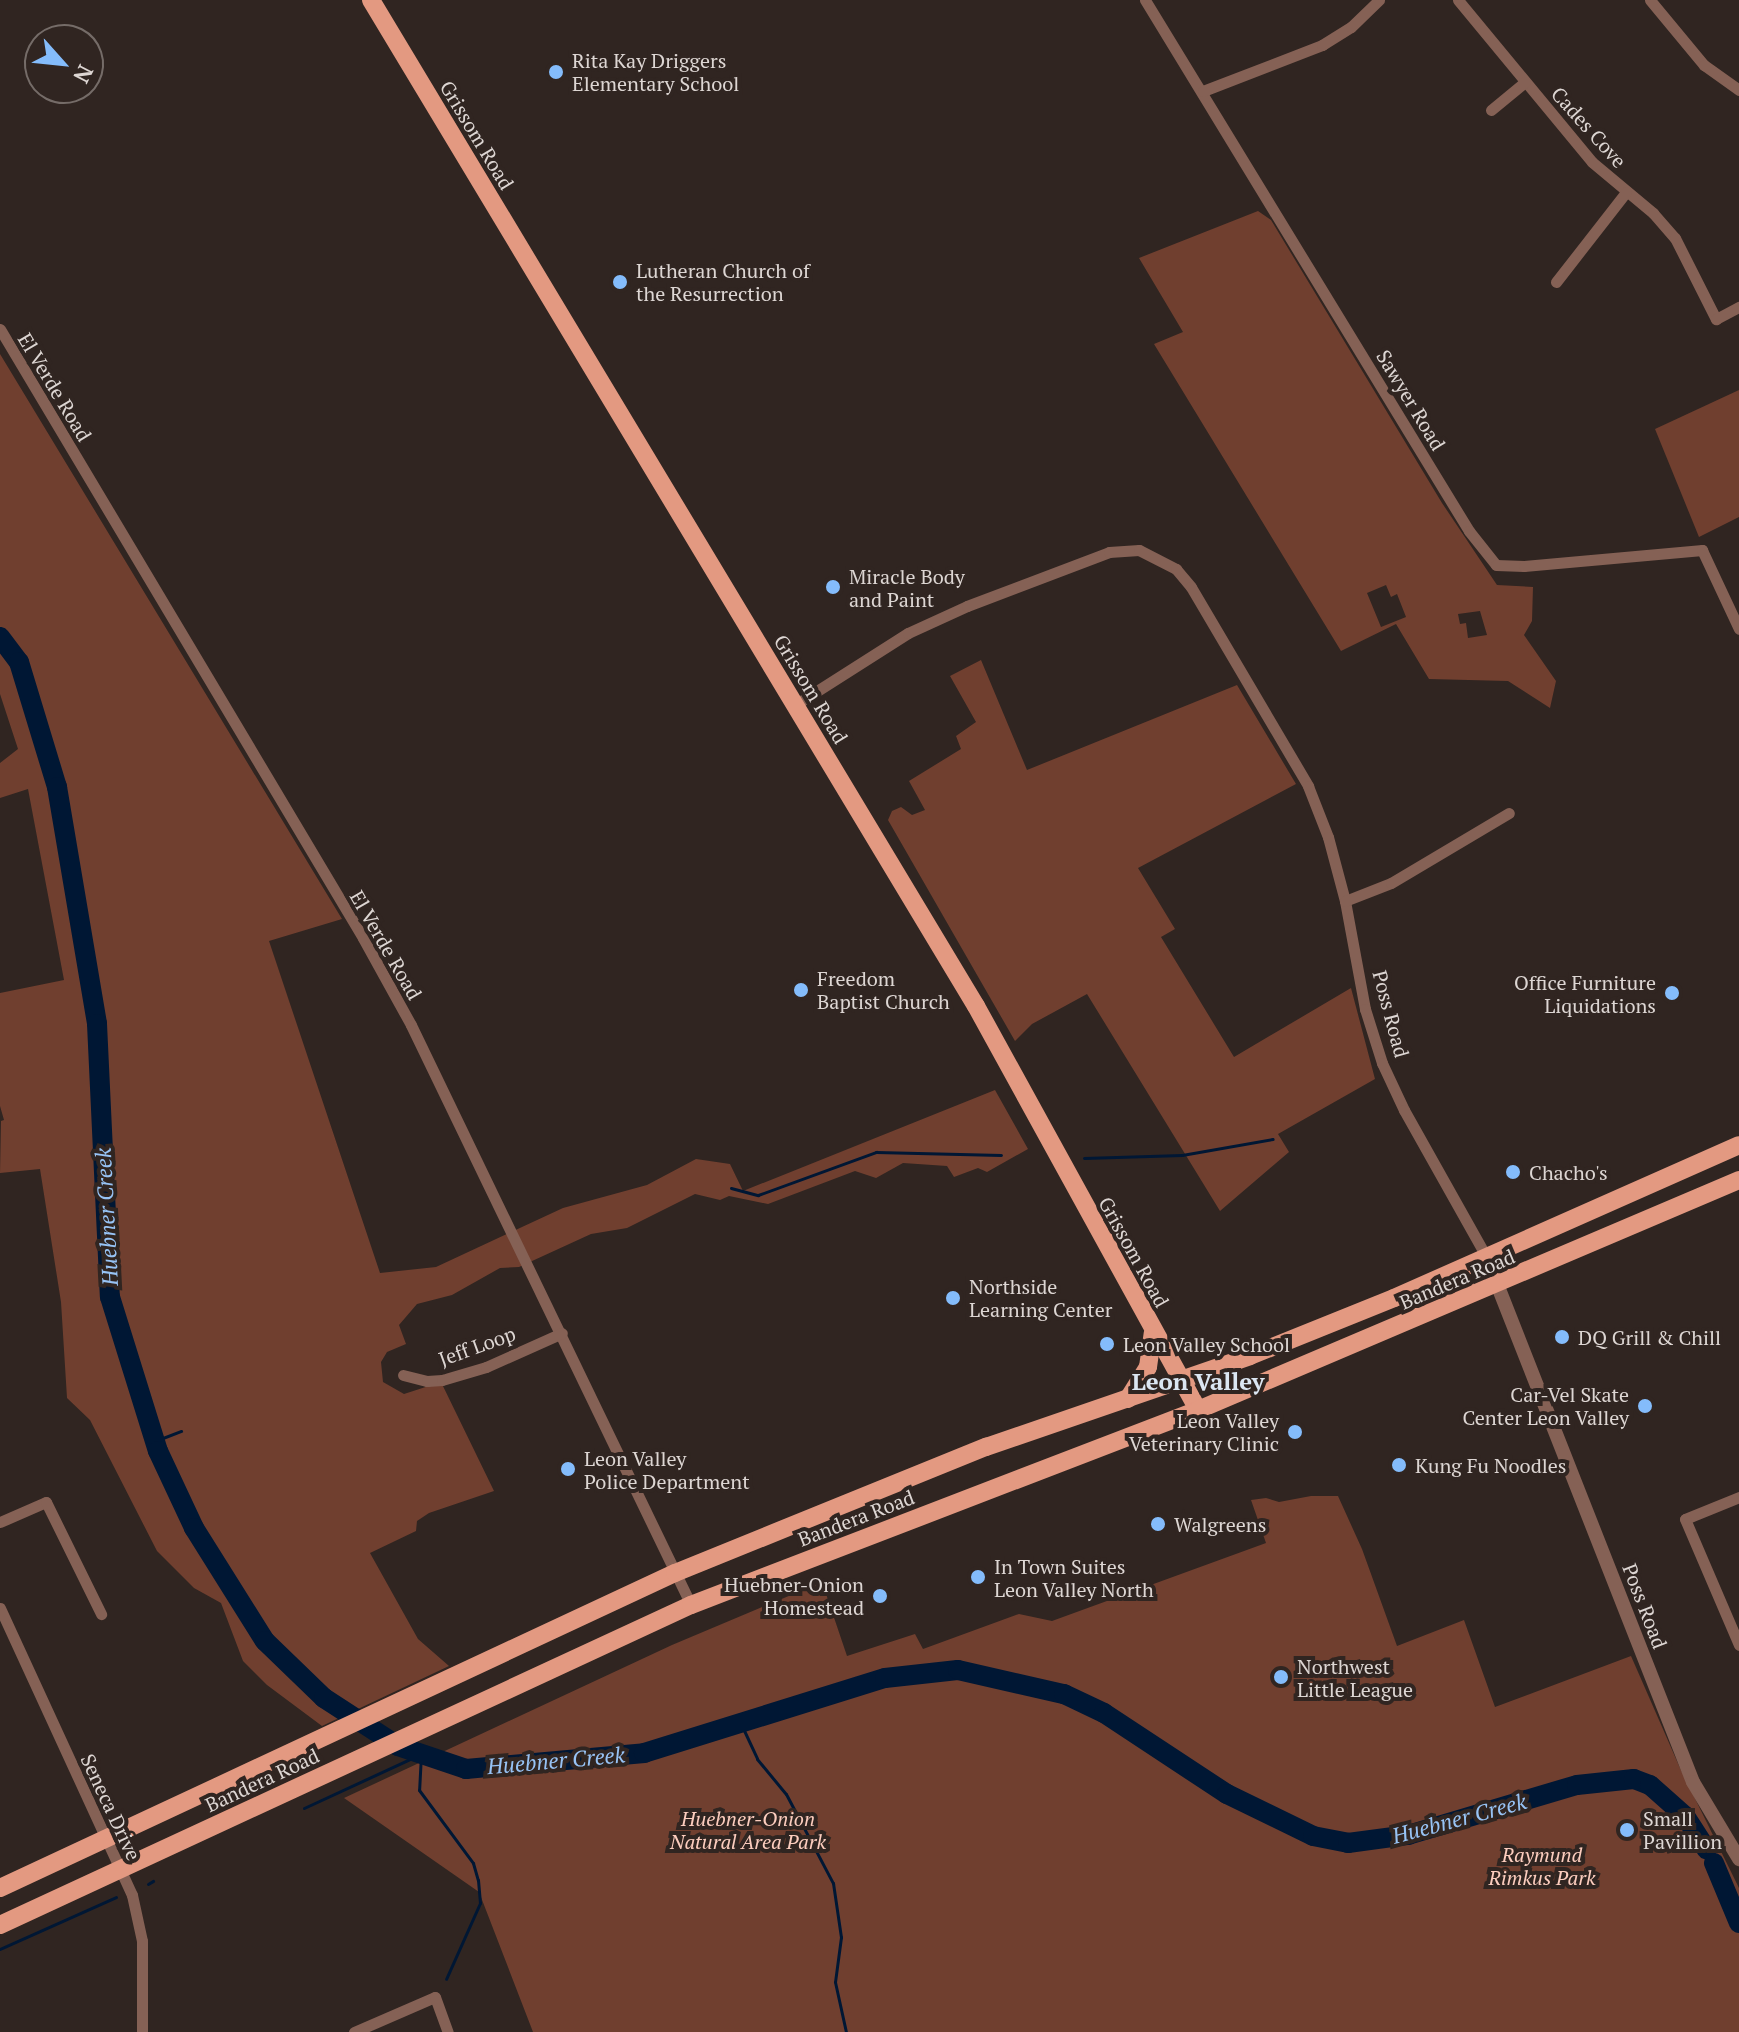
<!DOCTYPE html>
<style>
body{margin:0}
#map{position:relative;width:1739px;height:2032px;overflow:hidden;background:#302521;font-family:"PT Serif",serif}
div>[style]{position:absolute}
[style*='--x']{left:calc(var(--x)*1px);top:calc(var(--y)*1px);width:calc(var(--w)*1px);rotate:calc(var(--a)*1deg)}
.green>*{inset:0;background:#703f2f}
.stream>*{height:3px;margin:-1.5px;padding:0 1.5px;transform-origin:1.5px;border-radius:1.5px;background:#001734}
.river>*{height:20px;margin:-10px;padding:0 10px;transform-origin:10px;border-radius:10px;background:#001734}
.minor>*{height:11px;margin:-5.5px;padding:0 5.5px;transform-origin:5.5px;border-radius:5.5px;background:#856155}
.tertiary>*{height:14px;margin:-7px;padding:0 7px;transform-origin:7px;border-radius:7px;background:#856155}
.primary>*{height:18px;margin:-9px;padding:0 9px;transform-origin:9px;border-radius:9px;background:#e39981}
.dots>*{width:22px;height:22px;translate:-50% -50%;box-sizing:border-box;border:4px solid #302521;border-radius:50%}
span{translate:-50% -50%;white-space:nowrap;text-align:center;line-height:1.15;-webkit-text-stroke:8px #302521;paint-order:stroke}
.poi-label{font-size:20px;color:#ddd6d3}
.left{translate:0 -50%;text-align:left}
.right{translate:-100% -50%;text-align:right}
.street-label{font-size:20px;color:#ddd6d3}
.park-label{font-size:20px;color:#fccdbe;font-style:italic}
.water-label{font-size:22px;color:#97c3f5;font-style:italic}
.quarter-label{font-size:24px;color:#dbe6f2;font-weight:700}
.north{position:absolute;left:24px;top:24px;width:80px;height:80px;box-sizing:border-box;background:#302521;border:2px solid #756c68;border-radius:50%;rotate:117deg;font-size:22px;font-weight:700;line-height:32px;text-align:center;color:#ddd6d3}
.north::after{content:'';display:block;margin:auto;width:28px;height:36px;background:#84bcfb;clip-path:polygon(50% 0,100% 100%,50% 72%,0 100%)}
</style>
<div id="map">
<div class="green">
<i style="clip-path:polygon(evenodd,1258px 211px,1271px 220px,1442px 503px,1497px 585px,1533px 587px,1532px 621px,1524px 635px,1556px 681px,1550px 708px,1508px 681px,1429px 679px,1396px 624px,1341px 651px,1154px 344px,1183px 332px,1139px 258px,1258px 211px,1386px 585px,1391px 597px,1397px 594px,1406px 617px,1381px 627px,1367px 593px,1386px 585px,1258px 211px,1480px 611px,1487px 635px,1468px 638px,1466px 623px,1460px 624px,1458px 614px,1480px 611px)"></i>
<i style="clip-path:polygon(0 354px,342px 919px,269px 941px,380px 1273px,436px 1267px,563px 1208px,647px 1185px,696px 1159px,730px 1164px,743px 1191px,995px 1090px,1028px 1149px,987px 1172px,978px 1168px,954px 1177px,947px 1166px,903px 1163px,876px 1178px,855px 1171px,768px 1204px,729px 1196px,720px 1200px,695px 1194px,627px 1228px,591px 1234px,519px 1267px,500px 1268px,452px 1295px,417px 1304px,399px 1325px,406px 1344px,387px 1352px,381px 1362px,383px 1382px,404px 1394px,441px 1382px,494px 1491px,429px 1513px,417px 1521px,416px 1531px,370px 1553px,418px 1639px,449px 1666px,322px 1726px,267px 1685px,243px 1661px,221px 1603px,194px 1588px,157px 1551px,90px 1420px,67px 1398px,61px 1302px,40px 1169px,0 1173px,1px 1121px,4px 1120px,0 1106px,0 993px,64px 980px,28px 789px,0 798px,0 763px,18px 749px,0 694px)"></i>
<i style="clip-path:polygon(1739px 390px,1739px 517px,1699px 537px,1655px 429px)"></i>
<i style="clip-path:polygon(981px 660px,1027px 770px,1237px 685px,1296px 784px,1138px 868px,1175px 929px,1161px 937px,1234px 1057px,1351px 988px,1375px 1079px,1278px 1134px,1289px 1152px,1220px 1211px,1087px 994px,1032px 1024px,1015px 1041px,888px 820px,892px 811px,901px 807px,912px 815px,925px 810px,909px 781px,961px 749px,956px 736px,976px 722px,950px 676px)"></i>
<i style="clip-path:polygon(1311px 1496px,1338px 1496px,1362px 1549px,1397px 1646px,1464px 1620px,1495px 1707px,1631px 1656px,1680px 1768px,1739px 1888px,1739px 2032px,533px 2032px,479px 1892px,344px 1798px,672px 1645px,822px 1582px,847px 1656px,915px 1634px,923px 1649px,1019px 1614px,1052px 1621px,1266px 1543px,1251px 1500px,1266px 1498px,1279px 1502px)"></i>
</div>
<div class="stream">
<i style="--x:1084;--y:1158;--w:98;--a:-1.8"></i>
<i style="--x:1182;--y:1155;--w:92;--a:-10"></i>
<i style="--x:731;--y:1188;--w:28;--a:15"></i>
<i style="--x:758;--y:1195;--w:126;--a:-20"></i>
<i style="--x:876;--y:1152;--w:125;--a:1.4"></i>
<i style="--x:155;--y:1441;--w:28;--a:-21"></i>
<i style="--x:741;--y:1724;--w:38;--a:65"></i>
<i style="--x:757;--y:1759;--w:45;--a:50.4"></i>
<i style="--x:786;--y:1794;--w:101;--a:62.2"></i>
<i style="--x:833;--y:1883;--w:55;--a:81.6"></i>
<i style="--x:841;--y:1937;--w:45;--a:97.6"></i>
<i style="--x:835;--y:1982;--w:51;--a:77.6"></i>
<i style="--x:304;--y:1808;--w:129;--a:-24.8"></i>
<i style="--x:421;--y:1754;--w:36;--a:93"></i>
<i style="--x:419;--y:1790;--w:91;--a:53.5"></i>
<i style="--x:473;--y:1863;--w:18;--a:74"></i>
<i style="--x:478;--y:1880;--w:23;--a:85"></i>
<i style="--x:480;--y:1903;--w:83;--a:114.1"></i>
<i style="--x:148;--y:1884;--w:6;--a:-31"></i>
<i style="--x:0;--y:1949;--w:127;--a:-24.1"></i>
</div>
<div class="river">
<i style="--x:0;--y:637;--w:31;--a:53"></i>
<i style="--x:19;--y:662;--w:131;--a:73.1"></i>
<i style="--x:57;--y:787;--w:240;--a:80.4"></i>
<i style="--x:97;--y:1024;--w:273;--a:87.3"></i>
<i style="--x:110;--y:1297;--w:161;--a:72.7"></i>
<i style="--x:158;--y:1451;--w:85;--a:64.9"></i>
<i style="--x:194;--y:1528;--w:133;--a:57.9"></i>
<i style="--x:265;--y:1641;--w:82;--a:44"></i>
<i style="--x:324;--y:1698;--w:88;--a:33"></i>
<i style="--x:398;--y:1746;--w:72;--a:18.7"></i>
<i style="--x:466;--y:1769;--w:179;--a:-5.1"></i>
<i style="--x:644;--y:1753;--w:252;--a:-17.3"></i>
<i style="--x:885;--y:1678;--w:73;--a:-6.3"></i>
<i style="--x:958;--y:1670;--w:109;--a:12.8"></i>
<i style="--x:1064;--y:1694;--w:44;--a:25.4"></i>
<i style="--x:1104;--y:1713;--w:147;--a:33.4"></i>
<i style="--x:1227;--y:1794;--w:96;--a:26"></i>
<i style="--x:1313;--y:1836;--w:36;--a:11"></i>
<i style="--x:1348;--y:1843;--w:61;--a:-7.6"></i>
<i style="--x:1408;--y:1835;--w:176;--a:-16.5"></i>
<i style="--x:1577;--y:1785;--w:57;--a:-6"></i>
<i style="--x:1634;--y:1779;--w:17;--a:21"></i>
<i style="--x:1650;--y:1785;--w:47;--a:41.5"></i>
<i style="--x:1685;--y:1816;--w:40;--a:57.1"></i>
<i style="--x:1714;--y:1863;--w:65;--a:67.4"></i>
</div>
<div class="minor">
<i style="--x:1145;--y:0;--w:622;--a:58.61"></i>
<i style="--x:1469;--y:531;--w:43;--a:51.5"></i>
<i style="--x:1496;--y:565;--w:28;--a:2"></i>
<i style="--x:1524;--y:566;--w:179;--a:-5.1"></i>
<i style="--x:1702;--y:550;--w:87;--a:64.9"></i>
<i style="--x:1458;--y:0;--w:210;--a:50.4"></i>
<i style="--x:1592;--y:162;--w:80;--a:39.9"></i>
<i style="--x:1653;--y:213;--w:33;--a:49"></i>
<i style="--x:1675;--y:238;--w:91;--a:63.2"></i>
<i style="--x:1716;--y:319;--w:26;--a:-28"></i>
<i style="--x:1650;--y:0;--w:85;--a:50.3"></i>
<i style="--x:1704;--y:65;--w:43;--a:35.5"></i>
<i style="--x:1203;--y:91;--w:128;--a:-21.1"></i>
<i style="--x:1322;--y:45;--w:34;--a:-32"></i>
<i style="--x:1351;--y:27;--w:39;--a:-44"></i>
<i style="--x:1491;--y:110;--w:44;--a:-39.5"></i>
<i style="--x:1556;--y:282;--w:114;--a:-52.1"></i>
<i style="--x:0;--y:329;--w:709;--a:59.2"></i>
<i style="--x:363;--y:938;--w:99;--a:61.1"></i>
<i style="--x:411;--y:1025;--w:644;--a:64.23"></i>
<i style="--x:795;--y:705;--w:134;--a:-32.5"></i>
<i style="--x:908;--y:633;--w:65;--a:-24.6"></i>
<i style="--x:967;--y:606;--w:152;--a:-20.8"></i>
<i style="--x:1109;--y:552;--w:30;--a:-4"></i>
<i style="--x:1139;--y:550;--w:42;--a:27.2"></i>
<i style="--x:1176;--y:569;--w:23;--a:50"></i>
<i style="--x:1191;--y:587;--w:231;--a:59.5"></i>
<i style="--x:1308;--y:786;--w:55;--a:68.6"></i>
<i style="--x:1328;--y:837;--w:66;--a:75.1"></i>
<i style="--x:1345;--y:901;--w:110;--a:79.5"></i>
<i style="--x:1365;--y:1009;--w:57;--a:72.5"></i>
<i style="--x:1382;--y:1063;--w:52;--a:64.9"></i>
<i style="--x:1404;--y:1110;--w:167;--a:60.7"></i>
<i style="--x:1345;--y:901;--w:49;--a:-21.4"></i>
<i style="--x:1391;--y:883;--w:137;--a:-30.7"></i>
<i style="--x:403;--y:1375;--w:25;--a:14"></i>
<i style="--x:427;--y:1381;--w:15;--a:-4"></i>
<i style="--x:442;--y:1380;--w:46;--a:-16.5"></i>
<i style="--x:486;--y:1367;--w:83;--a:-24.1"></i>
<i style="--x:1739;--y:1497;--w:58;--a:157.8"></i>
<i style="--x:1685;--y:1519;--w:137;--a:66.8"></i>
<i style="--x:0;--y:1522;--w:50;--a:-23.5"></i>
<i style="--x:46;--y:1502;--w:125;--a:63.8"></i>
<i style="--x:0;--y:1608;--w:316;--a:65.3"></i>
<i style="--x:132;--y:1895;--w:47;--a:77.7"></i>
<i style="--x:142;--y:1941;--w:91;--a:90"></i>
<i style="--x:354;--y:2032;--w:88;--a:-23.4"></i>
<i style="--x:435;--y:1997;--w:37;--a:70"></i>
</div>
<div class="tertiary">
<i style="--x:1486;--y:1256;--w:565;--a:68.52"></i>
<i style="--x:1693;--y:1782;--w:90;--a:59.1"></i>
</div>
<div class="primary">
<i style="--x:371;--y:0;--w:1174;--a:58.98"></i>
<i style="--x:976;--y:1006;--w:461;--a:61.2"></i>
<i style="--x:1128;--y:1399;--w:38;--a:-58"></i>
<i style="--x:1148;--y:1367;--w:34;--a:-82"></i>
<i style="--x:0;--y:1888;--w:745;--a:-25.02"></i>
<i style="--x:675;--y:1573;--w:336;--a:-22.1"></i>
<i style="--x:986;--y:1447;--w:279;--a:-19"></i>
<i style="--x:1250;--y:1356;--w:155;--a:-21.9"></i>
<i style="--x:1394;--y:1298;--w:377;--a:-23.9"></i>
<i style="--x:0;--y:1925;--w:761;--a:-24.85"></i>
<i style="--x:691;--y:1605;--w:543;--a:-21.04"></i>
<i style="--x:1198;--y:1410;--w:588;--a:-23.03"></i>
</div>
<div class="dots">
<i style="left:556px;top:72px;background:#84bcfb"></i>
<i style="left:620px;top:282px;background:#84bcfb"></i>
<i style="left:833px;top:587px;background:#84bcfb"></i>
<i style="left:801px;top:990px;background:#84bcfb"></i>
<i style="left:1672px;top:993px;background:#84bcfb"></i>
<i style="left:1513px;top:1172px;background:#84bcfb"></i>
<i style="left:953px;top:1298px;background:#84bcfb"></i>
<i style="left:1562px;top:1337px;background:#84bcfb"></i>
<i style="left:1107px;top:1344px;background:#84bcfb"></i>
<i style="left:1645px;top:1406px;background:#84bcfb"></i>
<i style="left:1295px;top:1432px;background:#84bcfb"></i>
<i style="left:1399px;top:1465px;background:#84bcfb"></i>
<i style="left:568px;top:1469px;background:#84bcfb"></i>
<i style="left:1158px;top:1524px;background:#84bcfb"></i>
<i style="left:978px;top:1577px;background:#84bcfb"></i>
<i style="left:880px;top:1596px;background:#84bcfb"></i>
<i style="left:1281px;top:1677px;background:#84bcfb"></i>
<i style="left:1627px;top:1830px;background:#84bcfb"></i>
</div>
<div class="poi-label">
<span class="left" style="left:572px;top:72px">Rita Kay Driggers<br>Elementary School</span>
<span class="left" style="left:636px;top:282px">Lutheran Church of<br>the Resurrection</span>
<span class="left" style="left:849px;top:588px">Miracle Body<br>and Paint</span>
<span class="left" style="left:817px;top:990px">Freedom<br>Baptist Church</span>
<span class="right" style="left:1656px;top:994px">Office Furniture<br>Liquidations</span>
<span class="left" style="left:1529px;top:1172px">Chacho's</span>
<span class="left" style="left:969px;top:1298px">Northside<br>Learning Center</span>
<span class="left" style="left:1578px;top:1337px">DQ Grill &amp; Chill</span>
<span class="left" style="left:1123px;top:1344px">Leon Valley School</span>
<span class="right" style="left:1629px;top:1406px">Car-Vel Skate<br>Center Leon Valley</span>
<span class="right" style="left:1279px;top:1432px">Leon Valley<br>Veterinary Clinic</span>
<span class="left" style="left:584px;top:1470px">Leon Valley<br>Police Department</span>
<span class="left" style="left:1415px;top:1465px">Kung Fu Noodles</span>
<span class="left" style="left:1174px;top:1524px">Walgreens</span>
<span class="left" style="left:994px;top:1578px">In Town Suites<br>Leon Valley North</span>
<span class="right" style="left:864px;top:1596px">Huebner-Onion<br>Homestead</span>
<span class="left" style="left:1297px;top:1678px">Northwest<br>Little League</span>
<span class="left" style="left:1643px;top:1830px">Small<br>Pavillion</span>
</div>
<div class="street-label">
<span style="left:1589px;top:127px;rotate:48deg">Cades Cove</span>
<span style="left:477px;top:135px;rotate:59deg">Grissom Road</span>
<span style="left:55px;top:387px;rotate:59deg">El Verde Road</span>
<span style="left:1411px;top:400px;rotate:59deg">Sawyer Road</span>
<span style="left:811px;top:689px;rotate:59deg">Grissom Road</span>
<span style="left:386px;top:945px;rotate:60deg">El Verde Road</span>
<span style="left:1391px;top:1014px;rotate:75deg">Poss Road</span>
<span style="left:1134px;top:1252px;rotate:61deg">Grissom Road</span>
<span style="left:1457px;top:1279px;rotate:-23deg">Bandera Road</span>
<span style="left:477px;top:1346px;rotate:-20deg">Jeff Loop</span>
<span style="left:856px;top:1518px;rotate:-21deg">Bandera Road</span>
<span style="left:1645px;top:1606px;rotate:69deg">Poss Road</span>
<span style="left:262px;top:1780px;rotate:-25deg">Bandera Road</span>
<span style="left:111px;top:1807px;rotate:65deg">Seneca Drive</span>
</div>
<div class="park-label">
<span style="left:748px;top:1830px">Huebner-Onion<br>Natural Area Park</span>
<span style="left:1542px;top:1866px">Raymund<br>Rimkus Park</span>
</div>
<div class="water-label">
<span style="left:106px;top:1217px;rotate:-93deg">Huebner Creek</span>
<span style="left:556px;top:1760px;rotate:-5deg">Huebner Creek</span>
<span style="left:1459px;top:1818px;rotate:-15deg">Huebner Creek</span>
</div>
<div class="quarter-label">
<span style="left:1198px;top:1382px">Leon Valley</span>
</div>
<div class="north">N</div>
</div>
